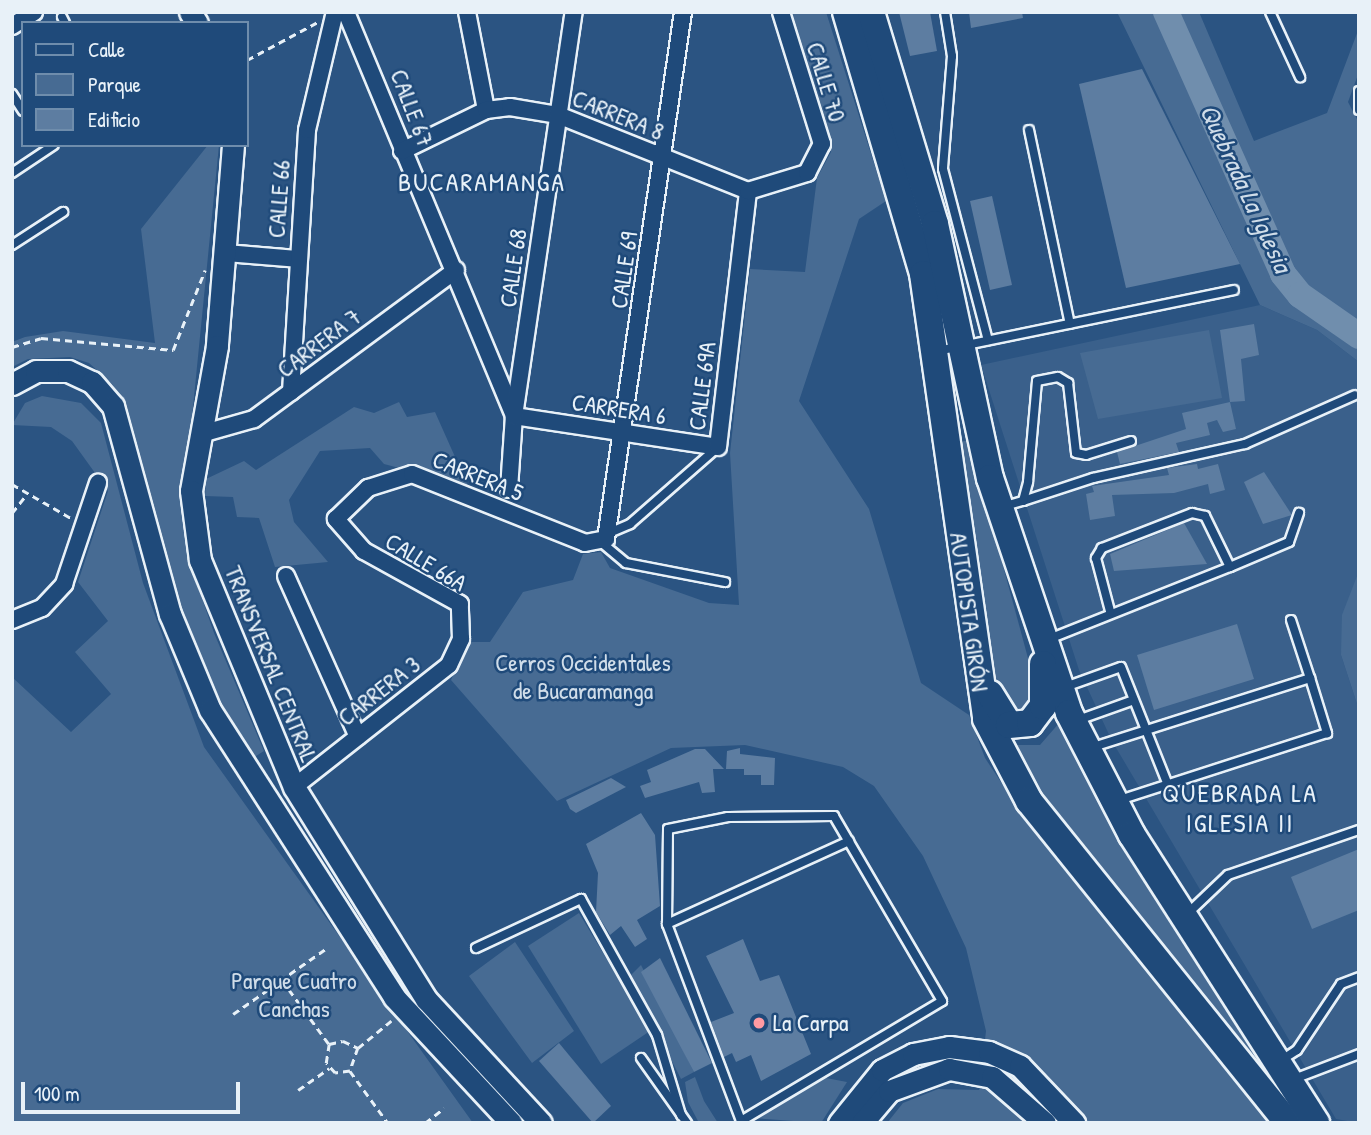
<!DOCTYPE html>
<meta charset="utf-8">
<style>
body{margin:0}
#map{position:relative;width:1371px;height:1135px;overflow:hidden;background:#2b5482;font-family:"Patrick Hand",sans-serif}
div>[style]{position:absolute}
[style*='--x']{left:calc(var(--x)*1px);top:calc(var(--y)*1px);width:calc(var(--w)*1px);rotate:calc(var(--a)*1deg)}
.built>*{inset:0;background:#3a608b}
.green>*{inset:0;background:#476b93}
.river>*{height:26px;margin:-13px;padding:0 13px;transform-origin:13px;border-radius:13px;background:#708ead}
.building>*{inset:0;background:#5d7da1}
.path>*{height:2.5px;margin-top:-1.25px;transform-origin:0;background:repeating-linear-gradient(90deg,#e8f1f8 0 7px,transparent 0 12px)}
.roads{filter:drop-shadow(2px 0 #e8f1f8) drop-shadow(-2px 0 #e8f1f8) drop-shadow(0 2px #e8f1f8) drop-shadow(0 -2px #e8f1f8)}
.service>*{height:8px;margin:-4px;padding:0 4px;transform-origin:4px;border-radius:4px;background:#1f4a7a}
.minor>*{height:16px;margin:-8px;padding:0 8px;transform-origin:8px;border-radius:8px;background:#1f4a7a}
.secondary>*{height:21px;margin:-10.5px;padding:0 10.5px;transform-origin:10.5px;border-radius:10.5px;background:#1f4a7a}
.trunk>*{height:26px;margin:-13px;padding:0 13px;transform-origin:13px;border-radius:13px;background:#1f4a7a}
.dots>*{width:19px;height:19px;translate:-50% -50%;box-sizing:border-box;border:4px solid #1f4a7a;border-radius:50%}
span{translate:-50% -50%;white-space:nowrap;text-align:center;line-height:1.15;-webkit-text-stroke:5px #1f4a7a;paint-order:stroke}
.street-label{font-size:24px;color:#e8f1f8}
.park-label{font-size:24px;color:#d0dde9}
.poi-label{font-size:24px;color:#e8f1f8}
.left{translate:0 -50%;text-align:left}
.neighbourhood-label{font-size:26px;color:#e8f1f8;letter-spacing:2px}
.water-label{font-size:26px;color:#d0dde9;font-style:italic}
.frame{position:absolute;inset:0;border:14px solid #e8f1f8;pointer-events:none}
.legend{position:absolute;left:21px;top:21px;width:228px;height:126px;box-sizing:border-box;background:#1f4a7a;border:2px solid #6f8dac;margin:0;padding:9px 12px;list-style:none;font-size:21px;color:#e8f1f8}
.legend li{display:flex;align-items:center;gap:14px;height:35px}
.legend b{width:35px;border:2px solid #6f8dac}
.scale{position:absolute;left:21px;top:1082px;width:219px;height:32px;box-sizing:border-box;border:4px solid #e8f1f8;border-top:0;padding-left:9px;font-size:21px;line-height:24px;white-space:nowrap;color:#e8f1f8;-webkit-text-stroke:5px #1f4a7a;paint-order:stroke}
</style>
<div id="map">
<div class="built">
<i style="clip-path:polygon(1260px 305px,1317px 330px,1359px 362px,1359px 571px,1341px 655px,1359px 710px,1359px 1123px,1336px 1119px,1112px 741px,1079px 670px,981px 365px)"></i>
</div>
<div class="green">
<i style="clip-path:polygon(790px 12px,826px 12px,886px 201px,859px 219px,799px 401px,869px 509px,921px 683px,969px 715px,985px 758px,1034px 832px,1269px 1123px,887px 1123px,903px 1103px,938px 1089px,979px 1090px,986px 1031px,966px 948px,923px 856px,874px 786px,843px 767px,745px 745px,671px 748px,557px 801px,451px 680px,468px 642px,490px 642px,523px 592px,573px 580px,583px 554px,601px 552px,610px 568px,709px 603px,739px 605px,730px 453px,750px 269px,805px 272px,817px 178px,831px 152px)"></i>
<i style="clip-path:polygon(1117px 12px,1199px 12px,1254px 141px,1327px 113px,1359px 28px,1359px 72px,1348px 102px,1359px 123px,1359px 362px,1317px 330px,1260px 305px)"></i>
<i style="clip-path:polygon(208px 145px,219px 145px,182px 518px,188px 558px,214px 633px,264px 751px,251px 759px,190px 643px,127px 407px,112px 384px,89px 363px,70px 357px,28px 359px,12px 367px,12px 342px,25px 337px,63px 331px,155px 343px,141px 229px)"></i>
<i style="clip-path:polygon(1209px 330px,1222px 398px,1098px 419px,1080px 353px)"></i>
<i style="clip-path:polygon(42px 396px,81px 403px,101px 423px,143px 583px,204px 747px,473px 1123px,12px 1123px,12px 677px,71px 732px,111px 694px,75px 652px,108px 621px,78px 582px,108px 491px,72px 441px,51px 427px,12px 425px,25px 403px)"></i>
<i style="clip-path:polygon(399px 402px,407px 417px,435px 412px,468px 486px,384px 464px,370px 448px,320px 451px,289px 500px,294px 522px,328px 562px,275px 567px,259px 518px,237px 517px,233px 497px,205px 496px,206px 479px,244px 461px,256px 470px,354px 407px,374px 413px)"></i>
<i style="clip-path:polygon(969px 440px,1032px 673px,1032px 706px,1016px 716px,994px 689px,955px 443px)"></i>
<i style="clip-path:polygon(1359px 571px,1359px 710px,1341px 655px,1342px 615px)"></i>
<i style="clip-path:polygon(1060px 722px,1125px 848px,1295px 1117px,1053px 817px,1006px 745px,1040px 745px)"></i>
<i style="clip-path:polygon(579px 913px,650px 1031px,601px 1064px,528px 946px)"></i>
<i style="clip-path:polygon(515px 942px,574px 1031px,532px 1063px,510px 1033px,526px 1021px,510px 1033px,469px 976px)"></i>
<i style="clip-path:polygon(641px 965px,694px 1072px,681px 1079px,633px 985px,631px 975px)"></i>
<i style="clip-path:polygon(695px 1077px,704px 1101px,718px 1123px,699px 1123px,688px 1102px,685px 1082px)"></i>
<i style="clip-path:polygon(826px 1078px,847px 1082px,821px 1123px,752px 1118px)"></i>
</div>
<div class="river">
<i style="--x:1166;--y:12;--w:287;--a:65.9"></i>
<i style="--x:1283;--y:274;--w:27;--a:51"></i>
<i style="--x:1300;--y:295;--w:72;--a:34.8"></i>
</div>
<div class="building">
<i style="clip-path:polygon(899px 12px,930px 12px,937px 51px,910px 56px)"></i>
<i style="clip-path:polygon(969px 12px,1022px 12px,1023px 18px,971px 28px)"></i>
<i style="clip-path:polygon(1142px 69px,1240px 264px,1126px 288px,1079px 84px)"></i>
<i style="clip-path:polygon(992px 196px,1012px 285px,990px 290px,970px 201px)"></i>
<i style="clip-path:polygon(1254px 324px,1259px 355px,1241px 359px,1245px 401px,1230px 402px,1220px 330px)"></i>
<i style="clip-path:polygon(1230px 402px,1236px 429px,1223px 432px,1217px 420px,1207px 423px,1210px 435px,1176px 443px,1179px 452px,1120px 464px,1117px 452px,1186px 429px,1182px 413px)"></i>
<i style="clip-path:polygon(1197px 464px,1198px 469px,1218px 464px,1225px 490px,1210px 494px,1208px 484px,1174px 493px,1112px 495px,1115px 516px,1090px 520px,1086px 494px,1094px 492px,1092px 486px,1169px 475px,1167px 468px)"></i>
<i style="clip-path:polygon(1264px 472px,1292px 515px,1263px 524px,1244px 482px)"></i>
<i style="clip-path:polygon(1184px 523px,1207px 564px,1114px 571px,1110px 554px)"></i>
<i style="clip-path:polygon(1237px 624px,1254px 679px,1154px 710px,1137px 655px)"></i>
<i style="clip-path:polygon(740px 748px,740px 754px,775px 758px,774px 785px,761px 785px,761px 775px,744px 775px,744px 769px,726px 769px,727px 751px)"></i>
<i style="clip-path:polygon(695px 749px,705px 749px,724px 769px,713px 769px,715px 792px,702px 793px,699px 782px,645px 798px,640px 786px,651px 782px,647px 770px)"></i>
<i style="clip-path:polygon(611px 778px,626px 787px,576px 813px,570px 809px,566px 800px)"></i>
<i style="clip-path:polygon(641px 813px,655px 835px,660px 906px,637px 920px,647px 939px,635px 947px,621px 926px,610px 935px,596px 912px,598px 873px,586px 844px)"></i>
<i style="clip-path:polygon(1359px 849px,1359px 910px,1312px 929px,1291px 877px)"></i>
<i style="clip-path:polygon(743px 939px,760px 981px,779px 975px,811px 1054px,761px 1081px,751px 1055px,736px 1062px,732px 1053px,724px 1057px,711px 1022px,734px 1013px,706px 956px)"></i>
<i style="clip-path:polygon(660px 958px,712px 1063px,694px 1072px,641px 972px)"></i>
<i style="clip-path:polygon(559px 1043px,611px 1106px,593px 1123px,539px 1061px)"></i>
</div>
<div class="path">
<i style="--x:247;--y:60;--w:81;--a:-28.2"></i>
<i style="--x:12;--y:347;--w:30;--a:-17"></i>
<i style="--x:41;--y:338;--w:133;--a:5.2"></i>
<i style="--x:173;--y:350;--w:86;--a:-68.2"></i>
<i style="--x:12;--y:484;--w:68;--a:30"></i>
<i style="--x:12;--y:513;--w:24;--a:-52"></i>
<i style="--x:325;--y:950;--w:52;--a:145.1"></i>
<i style="--x:282;--y:980;--w:79;--a:53.7"></i>
<i style="--x:233;--y:1014;--w:60;--a:-34.8"></i>
<i style="--x:358;--y:1048;--w:24;--a:109"></i>
<i style="--x:350;--y:1071;--w:15;--a:172"></i>
<i style="--x:335;--y:1073;--w:13;--a:-132"></i>
<i style="--x:326;--y:1063;--w:19;--a:-81"></i>
<i style="--x:329;--y:1044;--w:14;--a:-12"></i>
<i style="--x:343;--y:1041;--w:17;--a:25"></i>
<i style="--x:358;--y:1048;--w:43;--a:-39.3"></i>
<i style="--x:350;--y:1071;--w:64;--a:53.8"></i>
<i style="--x:298;--y:1090;--w:38;--a:-35"></i>
<i style="--x:425;--y:1123;--w:24;--a:-38"></i>
</div>
<div class="roads">
<div class="service">
<i style="--x:945;--y:12;--w:45;--a:81"></i>
<i style="--x:952;--y:56;--w:113;--a:94.6"></i>
<i style="--x:943;--y:169;--w:177;--a:75.3"></i>
<i style="--x:1270;--y:12;--w:72;--a:65.2"></i>
<i style="--x:62;--y:17;--w:7;--a:63"></i>
<i style="--x:1359;--y:91;--w:19;--a:90"></i>
<i style="--x:12;--y:94;--w:20;--a:57"></i>
<i style="--x:1029;--y:130;--w:198;--a:78.1"></i>
<i style="--x:12;--y:173;--w:50;--a:-33.7"></i>
<i style="--x:12;--y:245;--w:61;--a:-32.9"></i>
<i style="--x:937;--y:351;--w:303;--a:-11.6"></i>
<i style="--x:1023;--y:501;--w:74;--a:-18.2"></i>
<i style="--x:1093;--y:478;--w:156;--a:-12.6"></i>
<i style="--x:1245;--y:444;--w:120;--a:-24"></i>
<i style="--x:1005;--y:506;--w:19;--a:-16"></i>
<i style="--x:1023;--y:501;--w:20;--a:-75"></i>
<i style="--x:1028;--y:482;--w:101;--a:-84.9"></i>
<i style="--x:1037;--y:381;--w:21;--a:-11"></i>
<i style="--x:1058;--y:377;--w:12;--a:31"></i>
<i style="--x:1068;--y:383;--w:70;--a:83.5"></i>
<i style="--x:1076;--y:453;--w:10;--a:11"></i>
<i style="--x:1086;--y:455;--w:47;--a:-17.3"></i>
<i style="--x:609;--y:533;--w:23;--a:-23"></i>
<i style="--x:630;--y:524;--w:117;--a:-41.2"></i>
<i style="--x:602;--y:543;--w:31;--a:40"></i>
<i style="--x:626;--y:563;--w:101;--a:10.9"></i>
<i style="--x:1230;--y:567;--w:64;--a:-23"></i>
<i style="--x:1289;--y:542;--w:31;--a:-71"></i>
<i style="--x:1291;--y:620;--w:61;--a:71.9"></i>
<i style="--x:1049;--y:639;--w:195;--a:-21.7"></i>
<i style="--x:1230;--y:567;--w:57;--a:-116.1"></i>
<i style="--x:1205;--y:516;--w:13;--a:-167"></i>
<i style="--x:1192;--y:513;--w:97;--a:158.7"></i>
<i style="--x:1102;--y:548;--w:12;--a:121"></i>
<i style="--x:1096;--y:558;--w:55;--a:75.2"></i>
<i style="--x:1065;--y:687;--w:59;--a:-19.7"></i>
<i style="--x:1121;--y:667;--w:127;--a:68.3"></i>
<i style="--x:1078;--y:720;--w:59;--a:-19.7"></i>
<i style="--x:1093;--y:747;--w:228;--a:-17.6"></i>
<i style="--x:1310;--y:678;--w:58;--a:72.8"></i>
<i style="--x:1327;--y:733;--w:219;--a:162.1"></i>
<i style="--x:1186;--y:915;--w:58;--a:-43.6"></i>
<i style="--x:1228;--y:875;--w:139;--a:-19"></i>
<i style="--x:667;--y:924;--w:200;--a:-24.5"></i>
<i style="--x:476;--y:948;--w:116;--a:-25"></i>
<i style="--x:581;--y:899;--w:156;--a:60.8"></i>
<i style="--x:657;--y:1035;--w:84;--a:73.3"></i>
<i style="--x:641;--y:1058;--w:80;--a:54.7"></i>
<i style="--x:1280;--y:1061;--w:20;--a:-33"></i>
<i style="--x:1297;--y:1050;--w:79;--a:-56.3"></i>
<i style="--x:1341;--y:984;--w:19;--a:-21"></i>
<i style="--x:1294;--y:1079;--w:70;--a:-21"></i>
<i style="--x:741;--y:1121;--w:234;--a:-30.8"></i>
<i style="--x:942;--y:1001;--w:214;--a:-120.3"></i>
<i style="--x:834;--y:816;--w:106;--a:179.5"></i>
<i style="--x:728;--y:817;--w:61;--a:168.7"></i>
<i style="--x:668;--y:829;--w:95;--a:90.6"></i>
<i style="--x:667;--y:924;--w:210;--a:69.4"></i>
<i style="--x:741;--y:1121;--w:3;--a:45"></i>
</div>
<div class="minor">
<i style="--x:346;--y:12;--w:438;--a:67.4"></i>
<i style="--x:514;--y:416;--w:206;--a:8.6"></i>
<i style="--x:718;--y:447;--w:258;--a:-83.3"></i>
<i style="--x:467;--y:12;--w:100;--a:79"></i>
<i style="--x:12;--y:26;--w:26;--a:-32"></i>
<i style="--x:402;--y:151;--w:93;--a:-26"></i>
<i style="--x:486;--y:110;--w:24;--a:-7"></i>
<i style="--x:510;--y:107;--w:49;--a:9.5"></i>
<i style="--x:558;--y:115;--w:205;--a:21.8"></i>
<i style="--x:748;--y:191;--w:62;--a:-17"></i>
<i style="--x:807;--y:173;--w:33;--a:-63"></i>
<i style="--x:822;--y:144;--w:138;--a:-107.3"></i>
<i style="--x:225;--y:253;--w:73;--a:4.7"></i>
<i style="--x:291;--y:392;--w:262;--a:-86.5"></i>
<i style="--x:307;--y:130;--w:121;--a:-76.7"></i>
<i style="--x:201;--y:434;--w:55;--a:-15.8"></i>
<i style="--x:254;--y:419;--w:251;--a:-36.4"></i>
<i style="--x:509;--y:489;--w:73;--a:-86.1"></i>
<i style="--x:514;--y:416;--w:408;--a:-81.6"></i>
<i style="--x:286;--y:576;--w:176;--a:65.9"></i>
<i style="--x:12;--y:620;--w:32;--a:-22"></i>
<i style="--x:42;--y:608;--w:33;--a:-47"></i>
<i style="--x:64;--y:584;--w:107;--a:-71.4"></i>
<i style="--x:294;--y:787;--w:197;--a:-38.2"></i>
<i style="--x:449;--y:665;--w:29;--a:-65"></i>
<i style="--x:461;--y:639;--w:35;--a:-92"></i>
<i style="--x:460;--y:604;--w:110;--a:-151.1"></i>
<i style="--x:364;--y:551;--w:43;--a:-131.2"></i>
<i style="--x:336;--y:519;--w:45;--a:-44.1"></i>
<i style="--x:368;--y:488;--w:46;--a:-17.7"></i>
<i style="--x:412;--y:474;--w:186;--a:21.7"></i>
<i style="--x:585;--y:543;--w:21;--a:-11"></i>
<i style="--x:606;--y:539;--w:533;--a:-81.69"></i>
</div>
<div class="secondary">
<i style="--x:190;--y:12;--w:13;--a:58"></i>
<i style="--x:233;--y:145;--w:202;--a:94.6"></i>
<i style="--x:217;--y:346;--w:147;--a:100.2"></i>
<i style="--x:191;--y:491;--w:70;--a:82.6"></i>
<i style="--x:200;--y:560;--w:246;--a:67.5"></i>
<i style="--x:294;--y:787;--w:250;--a:58.1"></i>
<i style="--x:426;--y:999;--w:169;--a:47.2"></i>
<i style="--x:12;--y:384;--w:27;--a:-28"></i>
<i style="--x:36;--y:371;--w:32;--a:0"></i>
<i style="--x:68;--y:371;--w:26;--a:25"></i>
<i style="--x:92;--y:382;--w:32;--a:49"></i>
<i style="--x:113;--y:406;--w:216;--a:74.7"></i>
<i style="--x:170;--y:614;--w:104;--a:67.4"></i>
<i style="--x:210;--y:710;--w:341;--a:57.3"></i>
<i style="--x:394;--y:997;--w:172;--a:47.1"></i>
<i style="--x:839;--y:1123;--w:68;--a:-50.9"></i>
<i style="--x:882;--y:1070;--w:35;--a:-27"></i>
<i style="--x:913;--y:1054;--w:37;--a:-11"></i>
<i style="--x:949;--y:1047;--w:40;--a:7.1"></i>
<i style="--x:989;--y:1052;--w:34;--a:24"></i>
<i style="--x:1020;--y:1066;--w:79;--a:46.5"></i>
<i style="--x:862;--y:1123;--w:42;--a:-49.8"></i>
<i style="--x:889;--y:1091;--w:64;--a:-20.1"></i>
<i style="--x:949;--y:1069;--w:44;--a:10.5"></i>
<i style="--x:992;--y:1077;--w:70;--a:41"></i>
</div>
<div class="trunk">
<i style="--x:846;--y:12;--w:273;--a:73.6"></i>
<i style="--x:923;--y:274;--w:449;--a:81.9"></i>
<i style="--x:986;--y:719;--w:93;--a:62.3"></i>
<i style="--x:1029;--y:801;--w:413;--a:51.2"></i>
<i style="--x:871;--y:12;--w:221;--a:73.2"></i>
<i style="--x:935;--y:224;--w:260;--a:77.8"></i>
<i style="--x:990;--y:478;--w:248;--a:71.4"></i>
<i style="--x:1069;--y:713;--w:137;--a:62.7"></i>
<i style="--x:1132;--y:835;--w:342;--a:57.4"></i>
<i style="--x:990;--y:694;--w:36;--a:58"></i>
<i style="--x:1009;--y:725;--w:21;--a:-5"></i>
<i style="--x:1030;--y:723;--w:21;--a:-53"></i>
<i style="--x:1043;--y:706;--w:42;--a:-90"></i>
</div>
</div>
<div class="dots">
<i style="left:759px;top:1023px;background:#ff9aa2"></i>
</div>
<div class="street-label">
<span style="left:826px;top:82px;rotate:73deg">CALLE 70</span>
<span style="left:412px;top:108px;rotate:69deg">CALLE 67</span>
<span style="left:618px;top:115px;rotate:22deg">CARRERA 8</span>
<span style="left:279px;top:199px;rotate:-86deg">CALLE 66</span>
<span style="left:513px;top:268px;rotate:-82deg">CALLE 68</span>
<span style="left:624px;top:270px;rotate:-82deg">CALLE 69</span>
<span style="left:319px;top:343px;rotate:-37deg">CARRERA 7</span>
<span style="left:702px;top:386px;rotate:-83deg">CALLE 69A</span>
<span style="left:619px;top:409px;rotate:9deg">CARRERA 6</span>
<span style="left:478px;top:476px;rotate:22deg">CARRERA 5</span>
<span style="left:426px;top:562px;rotate:31deg">CALLE 66A</span>
<span style="left:969px;top:612px;rotate:82deg">AUTOPISTA GIRÓN</span>
<span style="left:271px;top:664px;rotate:68deg">TRANSVERSAL CENTRAL</span>
<span style="left:379px;top:691px;rotate:-38deg">CARRERA 3</span>
</div>
<div class="park-label">
<span style="left:583px;top:677px">Cerros Occidentales<br>de Bucaramanga</span>
<span style="left:294px;top:995px">Parque Cuatro<br>Canchas</span>
</div>
<div class="poi-label">
<span class="left" style="left:773px;top:1023px">La Carpa</span>
</div>
<div class="neighbourhood-label">
<span style="left:482px;top:182px">BUCARAMANGA</span>
<span style="left:1240px;top:808px">QUEBRADA LA<br>IGLESIA II</span>
</div>
<div class="water-label">
<span style="left:1246px;top:188px;rotate:65deg">Quebrada La Iglesia</span>
</div>
<div class="frame"></div>
<ul class="legend">
<li><b style="height:9px;background:#1f4a7a"></b>Calle</li>
<li><b style="height:19px;background:#476b93"></b>Parque</li>
<li><b style="height:19px;background:#5d7da1"></b>Edificio</li>
</ul>
<div class="scale">100 m</div>
</div>
